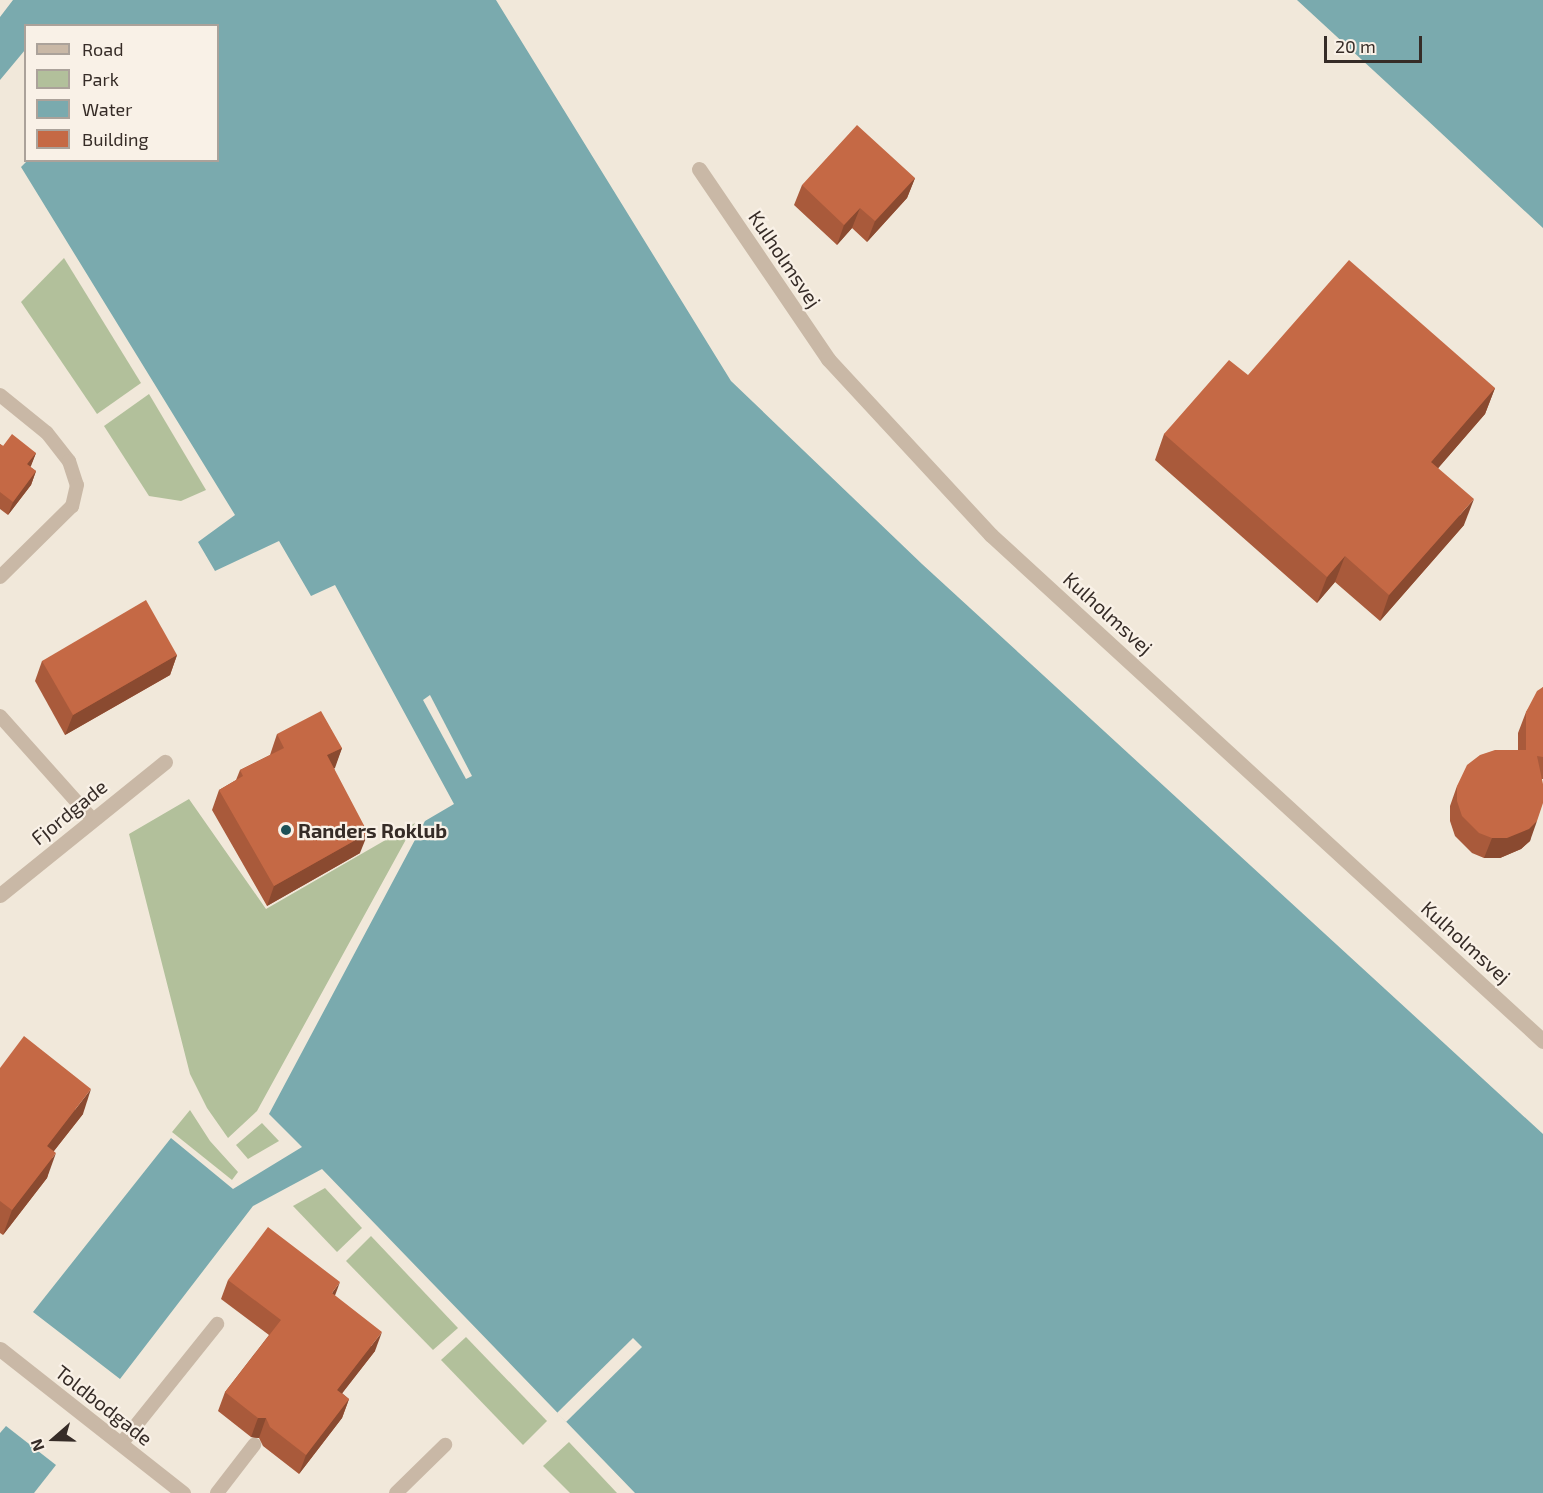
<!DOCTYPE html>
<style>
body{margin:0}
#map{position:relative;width:1543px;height:1493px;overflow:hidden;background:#f1e8da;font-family:"Exo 2",sans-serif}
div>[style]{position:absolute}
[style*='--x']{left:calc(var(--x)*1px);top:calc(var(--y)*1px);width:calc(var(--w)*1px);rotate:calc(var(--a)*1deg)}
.green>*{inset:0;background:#b2c09b}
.water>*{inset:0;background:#7aaaae}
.pier>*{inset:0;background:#f1e8da}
.service>*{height:14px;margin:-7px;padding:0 7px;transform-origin:7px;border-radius:7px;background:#c9b8a6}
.minor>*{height:15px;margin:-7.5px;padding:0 7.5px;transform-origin:7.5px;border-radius:7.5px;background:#c9b8a6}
.tertiary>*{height:15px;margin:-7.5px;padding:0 7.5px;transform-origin:7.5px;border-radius:7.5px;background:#c9b8a6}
.wall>*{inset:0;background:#a95a3b}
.shaded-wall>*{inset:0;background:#8a4a30}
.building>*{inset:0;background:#c56945}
.dots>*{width:16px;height:16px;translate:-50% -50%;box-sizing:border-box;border:3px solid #f9f1e7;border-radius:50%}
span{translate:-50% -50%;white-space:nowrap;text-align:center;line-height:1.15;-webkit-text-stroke:4.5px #f9f1e7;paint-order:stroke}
.street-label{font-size:20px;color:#362c27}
.poi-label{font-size:20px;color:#362c27;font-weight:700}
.left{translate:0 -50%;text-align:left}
.legend{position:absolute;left:24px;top:24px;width:195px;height:138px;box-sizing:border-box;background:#f9f1e7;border:2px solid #aba29a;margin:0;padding:8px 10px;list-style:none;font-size:18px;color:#362c27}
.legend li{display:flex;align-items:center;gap:12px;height:30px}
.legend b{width:30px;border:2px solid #aba29a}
.north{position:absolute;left:24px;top:1409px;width:60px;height:60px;-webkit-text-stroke:4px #f9f1e7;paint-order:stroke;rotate:250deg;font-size:16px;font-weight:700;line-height:24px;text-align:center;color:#362c27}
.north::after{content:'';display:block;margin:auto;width:21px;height:27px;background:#362c27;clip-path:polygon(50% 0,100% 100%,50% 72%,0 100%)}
.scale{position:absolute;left:1324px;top:36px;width:98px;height:27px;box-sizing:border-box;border:3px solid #362c27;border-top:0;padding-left:8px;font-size:18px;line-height:21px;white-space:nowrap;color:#362c27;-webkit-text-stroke:4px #f9f1e7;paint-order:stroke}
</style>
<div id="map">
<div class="green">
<i style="clip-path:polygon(64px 258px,141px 383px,97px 414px,21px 302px)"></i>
<i style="clip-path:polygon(149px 394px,206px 490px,181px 501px,149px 496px,104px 426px)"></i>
<i style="clip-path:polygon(189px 799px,266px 909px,415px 823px,257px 1111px,228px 1138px,207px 1108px,190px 1074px,129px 834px)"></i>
<i style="clip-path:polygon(190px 1110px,210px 1141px,238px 1172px,232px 1180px,172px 1132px)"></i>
<i style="clip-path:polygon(262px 1123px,279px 1141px,248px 1159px,236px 1145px)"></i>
<i style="clip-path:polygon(325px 1188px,362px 1228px,337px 1252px,293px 1206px)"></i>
<i style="clip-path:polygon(371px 1236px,458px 1328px,433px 1350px,346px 1261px)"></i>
<i style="clip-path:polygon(466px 1337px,547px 1421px,523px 1445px,441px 1360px)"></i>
<i style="clip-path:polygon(569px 1442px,617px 1493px,570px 1493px,543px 1466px)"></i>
</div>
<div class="water">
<i style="clip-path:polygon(13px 0,496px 0,731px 381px,922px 564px,1543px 1134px,1543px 1493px,635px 1493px,322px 1169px,253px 1206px,120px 1379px,33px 1312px,171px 1138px,233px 1189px,302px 1147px,269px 1114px,425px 821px,454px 804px,335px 585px,311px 596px,279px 541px,215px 571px,198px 542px,235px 515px,21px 167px,28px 160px,218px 160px,218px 26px,26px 26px,25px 50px,0 80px,0 17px)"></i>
<i style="clip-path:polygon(1297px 0,1543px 0,1543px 228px,1425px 118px)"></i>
<i style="clip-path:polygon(6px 1426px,56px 1465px,34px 1493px,0 1493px,0 1433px)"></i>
</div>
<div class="pier">
<i style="clip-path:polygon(430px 695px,472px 776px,466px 779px,423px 700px)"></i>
<i style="clip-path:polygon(633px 1338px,642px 1347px,566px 1422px,557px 1413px)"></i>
</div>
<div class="service">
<i style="--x:0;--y:395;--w:60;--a:39"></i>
<i style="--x:47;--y:433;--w:36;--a:52"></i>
<i style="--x:69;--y:461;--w:25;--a:72"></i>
<i style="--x:77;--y:485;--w:22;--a:103"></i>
<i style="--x:72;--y:506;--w:101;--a:135.4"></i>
<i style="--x:0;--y:716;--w:140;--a:48.2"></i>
<i style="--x:121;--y:1444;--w:154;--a:-51.3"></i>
<i style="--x:217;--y:1493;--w:61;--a:-52.4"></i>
<i style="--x:396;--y:1493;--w:69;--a:-44.4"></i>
</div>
<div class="minor">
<i style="--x:699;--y:169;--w:230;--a:55.8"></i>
<i style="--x:828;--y:359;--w:240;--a:47.2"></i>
<i style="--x:991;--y:535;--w:749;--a:42.51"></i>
<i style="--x:0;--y:895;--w:212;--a:-38.9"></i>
</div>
<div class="tertiary">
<i style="--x:0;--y:1349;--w:233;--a:38.2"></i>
</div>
<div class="wall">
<i style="clip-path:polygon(915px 178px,907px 198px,867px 242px,852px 228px,837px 245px,794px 205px,802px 185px)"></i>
<i style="clip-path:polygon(1248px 375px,1495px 388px,1485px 414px,1438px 468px,1464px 525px,1380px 621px,1335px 582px,1317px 603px,1155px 460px,1164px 434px)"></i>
<i style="clip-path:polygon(0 444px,3px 446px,36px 453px,30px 467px,36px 471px,31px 485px,8px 515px,0 509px)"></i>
<i style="clip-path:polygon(177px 655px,170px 675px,65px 735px,35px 681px,42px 661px)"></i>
<i style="clip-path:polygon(1543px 687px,1543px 779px,1542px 779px,1530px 841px,1521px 849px,1500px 858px,1484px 858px,1472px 853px,1455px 836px,1450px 821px,1450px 806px,1457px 786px,1518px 750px,1518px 733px,1526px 712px)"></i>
<i style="clip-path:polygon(277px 734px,342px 748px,334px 768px,360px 853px,267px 906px,212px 810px,219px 790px,236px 780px,240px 770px,270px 755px)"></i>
<i style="clip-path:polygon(0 1068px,83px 1114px,54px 1151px,47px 1178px,3px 1235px,0 1233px)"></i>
<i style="clip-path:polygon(228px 1280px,335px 1296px,375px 1351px,342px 1393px,349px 1399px,342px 1418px,299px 1474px,263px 1446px,259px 1438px,251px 1437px,218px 1411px,225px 1392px,269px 1335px,221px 1299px)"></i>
</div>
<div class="shaded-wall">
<i style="clip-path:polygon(915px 178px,907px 198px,867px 242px,875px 221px)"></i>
<i style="clip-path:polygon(860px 208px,852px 228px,837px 245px,844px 225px)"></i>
<i style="clip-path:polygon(1495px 388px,1485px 414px,1421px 488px,1431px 462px)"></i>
<i style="clip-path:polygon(36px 453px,31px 466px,22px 477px,27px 464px)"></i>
<i style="clip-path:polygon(36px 471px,31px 485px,8px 515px,13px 502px)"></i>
<i style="clip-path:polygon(1474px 499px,1464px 525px,1380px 621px,1389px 595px)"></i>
<i style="clip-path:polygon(1345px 556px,1335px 582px,1317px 603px,1327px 577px)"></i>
<i style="clip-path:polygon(177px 655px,170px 675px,65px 735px,73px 715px)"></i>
<i style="clip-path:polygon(342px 748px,335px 768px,320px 776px,327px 755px)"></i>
<i style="clip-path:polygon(1537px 821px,1530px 841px,1521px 849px,1500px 858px,1484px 858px,1492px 838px)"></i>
<i style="clip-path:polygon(368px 833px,360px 853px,267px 906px,274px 886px)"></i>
<i style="clip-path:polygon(91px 1089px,83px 1114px,38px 1171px,47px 1146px)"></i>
<i style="clip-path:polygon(56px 1153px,47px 1178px,3px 1235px,12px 1210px)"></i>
<i style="clip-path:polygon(340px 1282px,333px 1301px,332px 1293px)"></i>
<i style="clip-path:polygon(382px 1332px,375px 1351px,330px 1409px,337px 1390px)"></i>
<i style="clip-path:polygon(349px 1399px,342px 1418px,299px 1474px,306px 1455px)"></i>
<i style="clip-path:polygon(258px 1418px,266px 1418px,259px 1438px,251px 1437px)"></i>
</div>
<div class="building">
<i style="clip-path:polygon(857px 125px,915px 178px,875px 221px,860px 208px,844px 225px,802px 185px)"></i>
<i style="clip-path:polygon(1349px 260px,1495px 388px,1431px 462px,1474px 499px,1389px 595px,1345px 556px,1327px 577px,1164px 434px,1229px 360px,1248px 375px)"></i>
<i style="clip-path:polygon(12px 434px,36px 453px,27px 464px,36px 471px,13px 502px,0 492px,0 444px,3px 446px)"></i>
<i style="clip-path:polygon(146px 600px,177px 655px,73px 715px,42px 661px)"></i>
<i style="clip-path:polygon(1543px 687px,1543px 757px,1537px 756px,1543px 784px,1543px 803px,1537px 821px,1529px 829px,1507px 838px,1492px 838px,1479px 833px,1462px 816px,1457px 801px,1457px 786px,1467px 765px,1480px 755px,1495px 750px,1526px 750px,1526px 712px,1537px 691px)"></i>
<i style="clip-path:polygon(321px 711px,342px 748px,327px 755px,368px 833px,274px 886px,219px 790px,243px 776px,240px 770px,284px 748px,277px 734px)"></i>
<i style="clip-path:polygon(24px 1036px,91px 1089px,47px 1146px,56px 1153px,12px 1210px,0 1201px,0 1068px)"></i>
<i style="clip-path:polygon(268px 1227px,340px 1282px,332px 1293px,382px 1332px,337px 1390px,349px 1399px,306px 1455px,270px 1427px,266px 1418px,258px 1418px,225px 1392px,281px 1320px,228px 1280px)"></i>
</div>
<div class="dots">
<i style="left:286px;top:830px;background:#1d5157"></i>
</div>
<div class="street-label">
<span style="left:785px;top:259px;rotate:56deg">Kulholmsvej</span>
<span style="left:1108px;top:613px;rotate:42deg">Kulholmsvej</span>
<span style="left:69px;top:812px;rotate:-39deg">Fjordgade</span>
<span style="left:1466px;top:942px;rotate:42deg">Kulholmsvej</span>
<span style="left:104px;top:1405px;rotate:38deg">Toldbodgade</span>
</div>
<div class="poi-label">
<span class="left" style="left:298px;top:830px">Randers Roklub</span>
</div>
<ul class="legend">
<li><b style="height:8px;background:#c9b8a6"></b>Road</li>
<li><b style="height:16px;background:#b2c09b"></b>Park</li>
<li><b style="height:16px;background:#7aaaae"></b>Water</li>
<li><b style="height:16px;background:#c56945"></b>Building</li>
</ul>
<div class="north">N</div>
<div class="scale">20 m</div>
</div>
